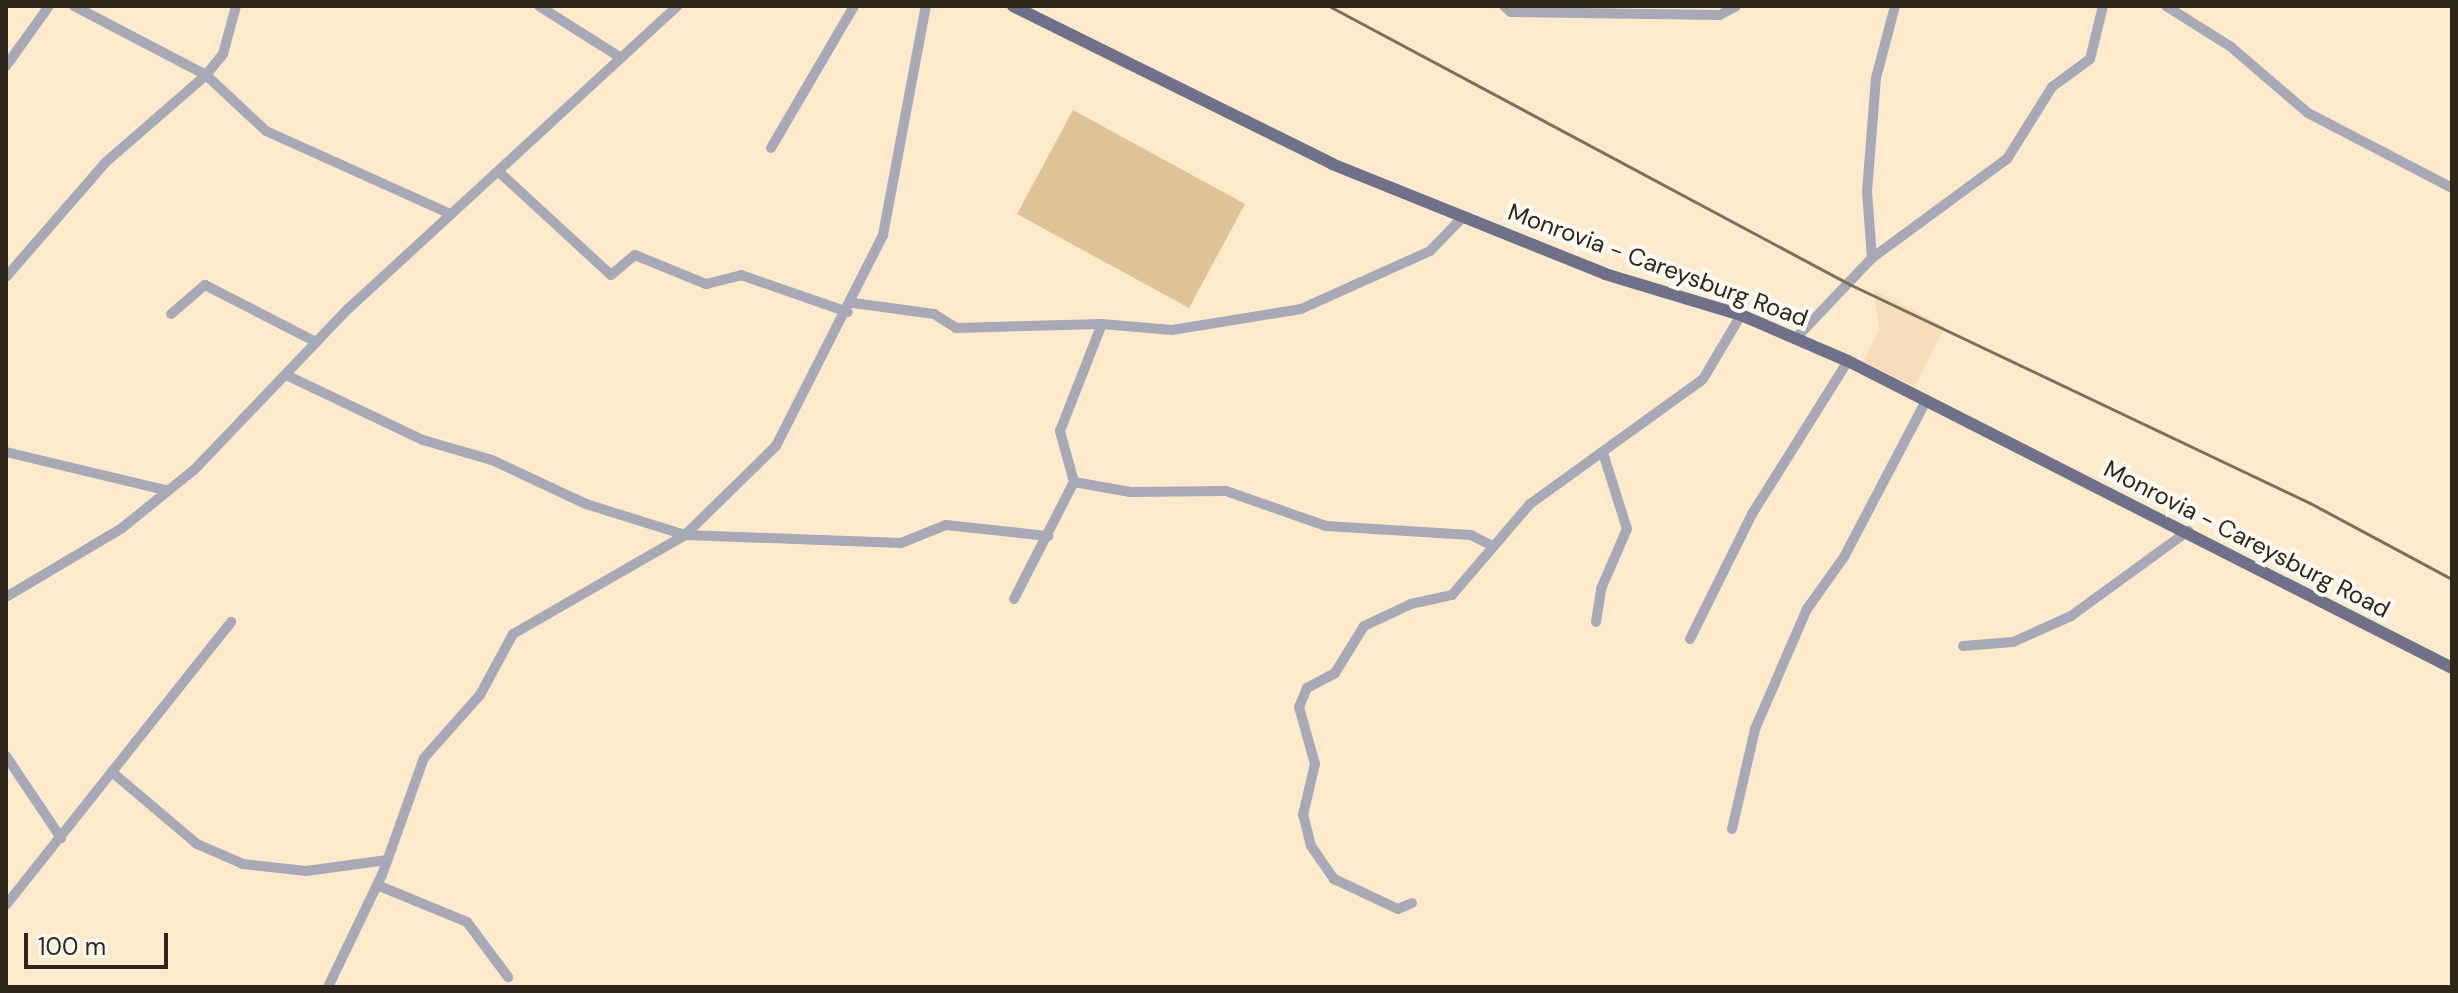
<!DOCTYPE html>
<style>
body{margin:0}
#map{position:relative;width:2458px;height:993px;overflow:hidden;background:#ffeacc;font-family:"DM Sans",sans-serif}
div>[style]{position:absolute}
[style*='--x']{left:calc(var(--x)*1px);top:calc(var(--y)*1px);width:calc(var(--w)*1px);rotate:calc(var(--a)*1deg)}
.built>*{inset:0;background:#f7deba}
.green>*{inset:0;background:#e0c297}
.minor>*{height:10px;margin:-5px;padding:0 5px;transform-origin:5px;border-radius:5px;background:#a8a9b7}
.major>*{height:12px;margin:-6px;padding:0 6px;transform-origin:6px;border-radius:6px;background:#6f7089}
.rail>*{height:3px;margin:-1.5px;padding:0 1.5px;transform-origin:1.5px;border-radius:1.5px;background:#7c6f5d}
span{translate:-50% -50%;white-space:nowrap;text-align:center;line-height:1.15;-webkit-text-stroke:8px #fefaf4;paint-order:stroke}
.street-label{font-size:24px;color:#2e261b}
.frame{position:absolute;inset:0;border:8px solid #2e261b;pointer-events:none}
.scale{position:absolute;left:24px;top:933px;width:144px;height:36px;box-sizing:border-box;border:4px solid #2e261b;border-top:0;padding-left:10px;font-size:24px;line-height:28px;white-space:nowrap;color:#2e261b;-webkit-text-stroke:6px #fefaf4;paint-order:stroke}
</style>
<div id="map">
<div class="built">
<i style="clip-path:polygon(1874px 290px,1945px 327px,1915px 387px,1863px 361px,1879px 331px)"></i>
</div>
<div class="green">
<i style="clip-path:polygon(1073px 110px,1245px 204px,1189px 308px,1017px 214px)"></i>
</div>
<div class="minor">
<i style="--x:74;--y:6;--w:149;--a:27.6"></i>
<i style="--x:206;--y:75;--w:82;--a:43"></i>
<i style="--x:266;--y:131;--w:203;--a:24.2"></i>
<i style="--x:539;--y:6;--w:93;--a:32.3"></i>
<i style="--x:1504;--y:6;--w:9;--a:41"></i>
<i style="--x:1511;--y:12;--w:209;--a:0.8"></i>
<i style="--x:1720;--y:15;--w:18;--a:-29"></i>
<i style="--x:2166;--y:6;--w:77;--a:32.2"></i>
<i style="--x:2231;--y:47;--w:101;--a:40.6"></i>
<i style="--x:2308;--y:113;--w:162;--a:27.5"></i>
<i style="--x:6;--y:66;--w:74;--a:-54.4"></i>
<i style="--x:771;--y:148;--w:164;--a:-59.7"></i>
<i style="--x:499;--y:172;--w:152;--a:42.6"></i>
<i style="--x:611;--y:275;--w:31;--a:-40"></i>
<i style="--x:635;--y:255;--w:77;--a:22.2"></i>
<i style="--x:706;--y:284;--w:36;--a:-14"></i>
<i style="--x:741;--y:275;--w:113;--a:19.1"></i>
<i style="--x:1872;--y:258;--w:167;--a:-36.3"></i>
<i style="--x:2007;--y:159;--w:85;--a:-58"></i>
<i style="--x:2052;--y:87;--w:47;--a:-36.4"></i>
<i style="--x:2090;--y:59;--w:55;--a:-76.2"></i>
<i style="--x:6;--y:277;--w:152;--a:-49"></i>
<i style="--x:106;--y:162;--w:133;--a:-41"></i>
<i style="--x:206;--y:75;--w:27;--a:-51"></i>
<i style="--x:223;--y:54;--w:50;--a:-74.8"></i>
<i style="--x:853;--y:303;--w:82;--a:7.7"></i>
<i style="--x:934;--y:314;--w:26;--a:32"></i>
<i style="--x:956;--y:328;--w:146;--a:-1.6"></i>
<i style="--x:1102;--y:324;--w:70;--a:4.9"></i>
<i style="--x:1172;--y:330;--w:131;--a:-9.2"></i>
<i style="--x:1301;--y:309;--w:141;--a:-24.2"></i>
<i style="--x:1430;--y:251;--w:47;--a:-45.9"></i>
<i style="--x:171;--y:314;--w:45;--a:-40.5"></i>
<i style="--x:205;--y:285;--w:125;--a:27.2"></i>
<i style="--x:1796;--y:338;--w:110;--a:-46.5"></i>
<i style="--x:1872;--y:258;--w:66;--a:-94.3"></i>
<i style="--x:1867;--y:192;--w:114;--a:-85.5"></i>
<i style="--x:1876;--y:78;--w:74;--a:-75.2"></i>
<i style="--x:286;--y:375;--w:152;--a:25.4"></i>
<i style="--x:423;--y:440;--w:72;--a:16.2"></i>
<i style="--x:492;--y:460;--w:104;--a:25.1"></i>
<i style="--x:586;--y:504;--w:104;--a:17.4"></i>
<i style="--x:685;--y:535;--w:216;--a:2.1"></i>
<i style="--x:901;--y:543;--w:48;--a:-21.8"></i>
<i style="--x:946;--y:525;--w:103;--a:6.2"></i>
<i style="--x:6;--y:452;--w:163;--a:13.4"></i>
<i style="--x:1074;--y:482;--w:53;--a:-105.4"></i>
<i style="--x:1060;--y:431;--w:115;--a:-68.6"></i>
<i style="--x:6;--y:597;--w:135;--a:-30.7"></i>
<i style="--x:122;--y:528;--w:92;--a:-38.9"></i>
<i style="--x:194;--y:470;--w:223;--a:-46.3"></i>
<i style="--x:348;--y:309;--w:447;--a:-42.6"></i>
<i style="--x:1014;--y:599;--w:131;--a:-62.9"></i>
<i style="--x:1074;--y:482;--w:57;--a:10.1"></i>
<i style="--x:1130;--y:492;--w:96;--a:-0.6"></i>
<i style="--x:1226;--y:491;--w:106;--a:19.3"></i>
<i style="--x:1326;--y:526;--w:145;--a:3.6"></i>
<i style="--x:1471;--y:535;--w:25;--a:27"></i>
<i style="--x:1596;--y:622;--w:33;--a:-81"></i>
<i style="--x:1601;--y:589;--w:65;--a:-66.6"></i>
<i style="--x:1627;--y:529;--w:80;--a:-107.5"></i>
<i style="--x:1690;--y:639;--w:140;--a:-63.6"></i>
<i style="--x:1752;--y:514;--w:181;--a:-57.9"></i>
<i style="--x:1963;--y:646;--w:50;--a:-4.6"></i>
<i style="--x:2013;--y:642;--w:64;--a:-24.1"></i>
<i style="--x:2071;--y:616;--w:145;--a:-36"></i>
<i style="--x:6;--y:756;--w:99;--a:56.1"></i>
<i style="--x:112;--y:772;--w:111;--a:40.3"></i>
<i style="--x:197;--y:844;--w:50;--a:23.5"></i>
<i style="--x:243;--y:864;--w:63;--a:6.3"></i>
<i style="--x:306;--y:871;--w:82;--a:-7.7"></i>
<i style="--x:1732;--y:829;--w:103;--a:-77"></i>
<i style="--x:1755;--y:729;--w:131;--a:-66.6"></i>
<i style="--x:1807;--y:609;--w:64;--a:-54.6"></i>
<i style="--x:1844;--y:557;--w:176;--a:-62.3"></i>
<i style="--x:377;--y:885;--w:97;--a:22.3"></i>
<i style="--x:467;--y:922;--w:69;--a:53.3"></i>
<i style="--x:1412;--y:903;--w:15;--a:157"></i>
<i style="--x:1398;--y:909;--w:71;--a:-154.9"></i>
<i style="--x:1334;--y:879;--w:40;--a:-124.9"></i>
<i style="--x:1311;--y:846;--w:32;--a:-104"></i>
<i style="--x:1303;--y:815;--w:52;--a:-76.8"></i>
<i style="--x:1315;--y:764;--w:59;--a:-105.7"></i>
<i style="--x:1299;--y:707;--w:21;--a:-67"></i>
<i style="--x:1307;--y:688;--w:32;--a:-28"></i>
<i style="--x:1335;--y:673;--w:55;--a:-58.3"></i>
<i style="--x:1364;--y:626;--w:52;--a:-25.1"></i>
<i style="--x:1411;--y:604;--w:42;--a:-12.4"></i>
<i style="--x:1452;--y:595;--w:120;--a:-49.4"></i>
<i style="--x:1530;--y:504;--w:213;--a:-35.8"></i>
<i style="--x:1703;--y:379;--w:74;--a:-59.3"></i>
<i style="--x:6;--y:905;--w:362;--a:-51.5"></i>
<i style="--x:328;--y:987;--w:124;--a:-64.3"></i>
<i style="--x:382;--y:875;--w:124;--a:-70.3"></i>
<i style="--x:424;--y:758;--w:84;--a:-48.4"></i>
<i style="--x:480;--y:695;--w:69;--a:-61.6"></i>
<i style="--x:513;--y:634;--w:198;--a:-29.9"></i>
<i style="--x:685;--y:535;--w:127;--a:-44.4"></i>
<i style="--x:776;--y:446;--w:237;--a:-63.1"></i>
<i style="--x:883;--y:235;--w:233;--a:-79.4"></i>
</div>
<div class="major">
<i style="--x:1013;--y:6;--w:356;--a:26.3"></i>
<i style="--x:1332;--y:164;--w:294;--a:21.9"></i>
<i style="--x:1605;--y:274;--w:142;--a:16.8"></i>
<i style="--x:1741;--y:315;--w:116;--a:23.3"></i>
<i style="--x:1848;--y:361;--w:678;--a:26.94"></i>
</div>
<div class="rail">
<i style="--x:1329;--y:6;--w:590;--a:28.13"></i>
<i style="--x:1849;--y:284;--w:510;--a:25.41"></i>
<i style="--x:2310;--y:503;--w:161;--a:28.2"></i>
</div>
<div class="street-label">
<span style="left:1658px;top:265px;rotate:20deg">Monrovia - Careysburg Road</span>
<span style="left:2247px;top:539px;rotate:27deg">Monrovia - Careysburg Road</span>
</div>
<div class="frame"></div>
<div class="scale">100 m</div>
</div>
